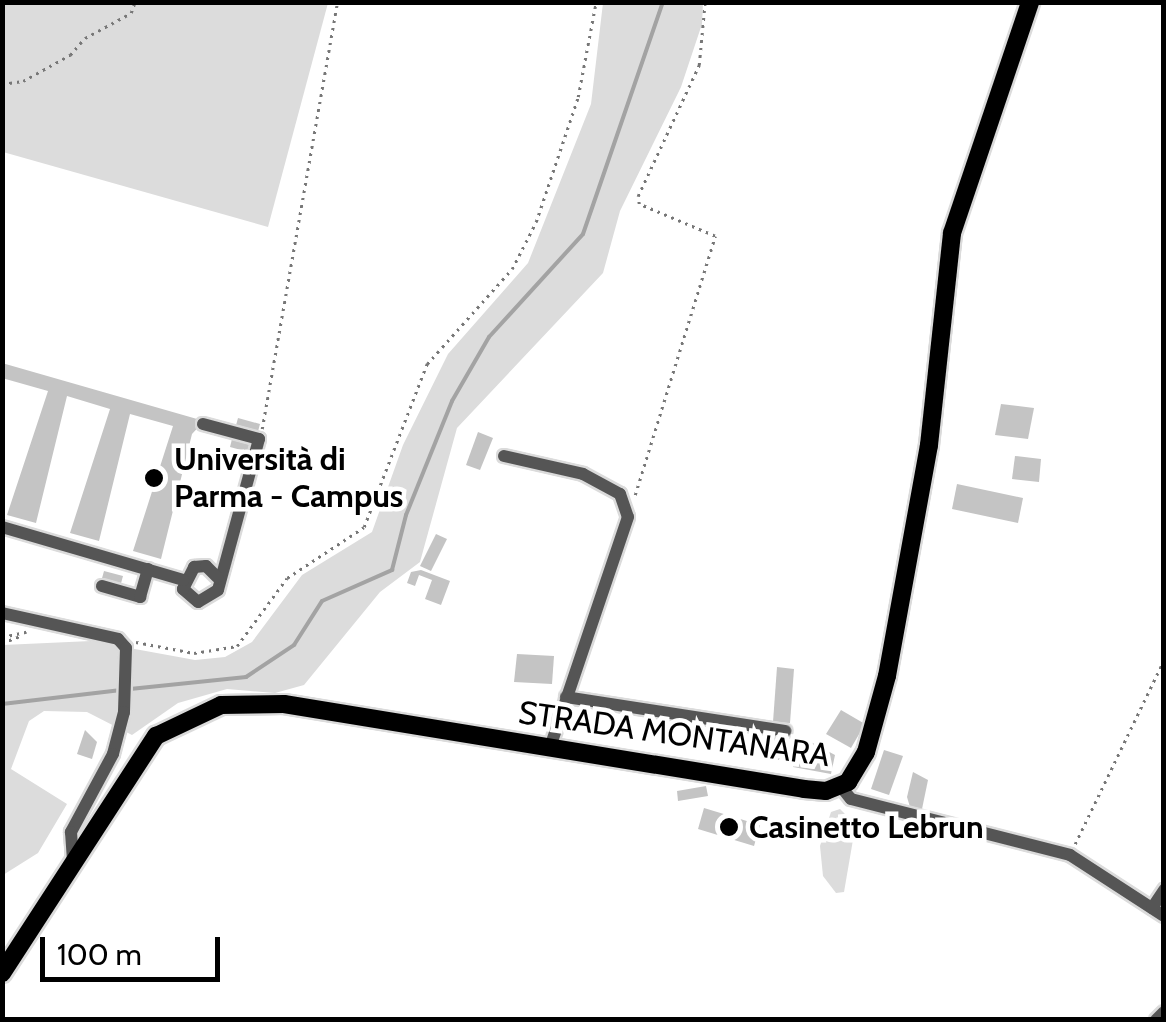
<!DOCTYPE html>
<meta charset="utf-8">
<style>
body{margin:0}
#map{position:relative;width:1166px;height:1022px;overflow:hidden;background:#fff;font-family:Cabin,sans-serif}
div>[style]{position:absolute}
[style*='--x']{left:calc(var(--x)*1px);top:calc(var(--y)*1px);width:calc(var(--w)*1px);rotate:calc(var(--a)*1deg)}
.green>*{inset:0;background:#dcdcdc}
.stream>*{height:4px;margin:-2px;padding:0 2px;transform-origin:2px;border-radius:2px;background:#a3a3a3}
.building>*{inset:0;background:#c4c4c4}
.path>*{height:2.5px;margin-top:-1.25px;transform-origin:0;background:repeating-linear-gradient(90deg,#777 0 2.5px,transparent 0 7.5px)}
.roads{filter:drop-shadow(2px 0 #dbdbdb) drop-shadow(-2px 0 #dbdbdb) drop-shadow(0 2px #dbdbdb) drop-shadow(0 -2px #dbdbdb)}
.minor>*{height:12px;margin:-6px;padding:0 6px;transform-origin:6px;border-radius:6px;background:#555}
.major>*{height:18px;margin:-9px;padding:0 9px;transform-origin:9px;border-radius:9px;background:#000}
.dots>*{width:28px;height:28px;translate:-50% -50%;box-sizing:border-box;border:5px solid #fff;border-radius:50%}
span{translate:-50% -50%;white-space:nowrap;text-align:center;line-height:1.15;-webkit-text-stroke:9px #fff;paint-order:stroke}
.poi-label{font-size:32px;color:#000;font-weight:700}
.left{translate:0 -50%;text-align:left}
.street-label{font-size:32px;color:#000}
.frame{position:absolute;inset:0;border:5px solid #000;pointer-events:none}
.scale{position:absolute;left:40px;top:937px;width:180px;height:45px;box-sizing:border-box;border:5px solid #000;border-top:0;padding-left:12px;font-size:30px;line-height:35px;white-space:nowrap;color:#000;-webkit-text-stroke:8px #fff;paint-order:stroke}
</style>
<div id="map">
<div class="green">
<i style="clip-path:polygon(2px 3px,328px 3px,268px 227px,3px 152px)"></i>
<i style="clip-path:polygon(603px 3px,703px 3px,702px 24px,681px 87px,620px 211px,603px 273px,457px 428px,420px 562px,380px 592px,304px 685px,275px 693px,227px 689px,178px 703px,132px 735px,87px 712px,44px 711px,29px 721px,11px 769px,67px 804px,38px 853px,3px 875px,3px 645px,91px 641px,195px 660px,225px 657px,252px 642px,302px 575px,372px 532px,403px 445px,448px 354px,528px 263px,591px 104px)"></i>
<i style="clip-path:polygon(840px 809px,853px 822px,854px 834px,844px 892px,836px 893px,823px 876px,820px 846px,831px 812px)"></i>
</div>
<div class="stream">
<i style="--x:130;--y:689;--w:117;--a:-5.9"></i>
<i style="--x:246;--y:677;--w:58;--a:-33.7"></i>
<i style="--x:294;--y:645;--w:52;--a:-57.5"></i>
<i style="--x:322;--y:601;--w:77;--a:-23.9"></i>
<i style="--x:392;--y:570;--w:57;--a:-75.7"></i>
<i style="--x:406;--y:515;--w:123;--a:-68"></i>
<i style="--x:452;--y:401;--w:74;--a:-60"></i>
<i style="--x:489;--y:337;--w:139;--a:-47.6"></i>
<i style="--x:583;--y:234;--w:245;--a:-71"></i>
<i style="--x:2;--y:704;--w:120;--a:-6.7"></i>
</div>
<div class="building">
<i style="clip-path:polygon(2px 363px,204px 421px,192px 434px,161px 559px,133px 551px,173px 426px,130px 414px,99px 541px,70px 533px,110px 409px,67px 396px,36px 523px,7px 515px,48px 391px,2px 378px)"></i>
<i style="clip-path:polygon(1001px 404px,1034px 408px,1028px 439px,995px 435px)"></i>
<i style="clip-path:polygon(238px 418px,260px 424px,257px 435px,235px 429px)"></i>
<i style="clip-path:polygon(478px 432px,493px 438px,480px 470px,466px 465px)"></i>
<i style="clip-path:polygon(233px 435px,255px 441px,252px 453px,230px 447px)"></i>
<i style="clip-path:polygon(1015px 456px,1041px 459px,1039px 482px,1012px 479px)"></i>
<i style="clip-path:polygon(957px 484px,1023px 498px,1018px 523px,952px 509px)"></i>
<i style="clip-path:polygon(436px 534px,447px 539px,431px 571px,420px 566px)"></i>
<i style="clip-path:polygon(421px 570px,450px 581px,441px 605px,425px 599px,432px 580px,419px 575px,415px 586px,407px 583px,411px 572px)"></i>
<i style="clip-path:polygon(104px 571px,123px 576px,120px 587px,101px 582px)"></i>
<i style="clip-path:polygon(517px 654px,554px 656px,552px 684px,514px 682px)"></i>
<i style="clip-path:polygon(777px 667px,794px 669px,790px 723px,773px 722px)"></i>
<i style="clip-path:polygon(841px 710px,865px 724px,851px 748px,826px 734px)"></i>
<i style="clip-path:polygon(85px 730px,97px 742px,92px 759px,77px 754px)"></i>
<i style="clip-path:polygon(768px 733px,785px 737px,779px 760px,762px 755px)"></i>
<i style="clip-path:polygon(809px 741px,835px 755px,831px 774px,793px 767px,797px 748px,807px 750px)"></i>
<i style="clip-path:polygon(884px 750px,903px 756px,889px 795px,871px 789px)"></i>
<i style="clip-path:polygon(913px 772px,928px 780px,922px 809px,910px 807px,907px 797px)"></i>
<i style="clip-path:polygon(706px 786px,708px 796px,678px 801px,677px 791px)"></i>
<i style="clip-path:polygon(704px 808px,760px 825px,754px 846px,698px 829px)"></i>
</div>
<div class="path">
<i style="--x:2;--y:84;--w:21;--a:-8"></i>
<i style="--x:23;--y:81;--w:54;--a:-29"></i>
<i style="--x:70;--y:55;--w:23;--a:-49"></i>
<i style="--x:85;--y:38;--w:52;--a:-28.5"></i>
<i style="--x:131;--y:13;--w:12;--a:-70"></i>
<i style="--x:262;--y:429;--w:434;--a:-80"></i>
<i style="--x:635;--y:495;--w:271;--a:-72.8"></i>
<i style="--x:715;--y:236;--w:82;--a:-157.2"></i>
<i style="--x:639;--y:204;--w:8;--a:-97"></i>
<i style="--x:638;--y:196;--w:145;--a:-65"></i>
<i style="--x:699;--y:65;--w:63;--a:-84.6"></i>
<i style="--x:2;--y:637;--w:25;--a:-12"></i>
<i style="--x:136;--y:642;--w:59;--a:10.7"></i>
<i style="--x:194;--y:653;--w:44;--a:-9.2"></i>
<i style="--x:237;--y:646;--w:84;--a:-53.7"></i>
<i style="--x:287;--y:578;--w:92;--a:-33.5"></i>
<i style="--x:364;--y:527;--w:175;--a:-68.9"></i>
<i style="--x:427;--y:364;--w:127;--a:-48.2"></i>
<i style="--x:512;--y:269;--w:53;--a:-62.9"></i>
<i style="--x:536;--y:222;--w:132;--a:-71.4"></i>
<i style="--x:578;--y:97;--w:97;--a:-79.3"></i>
<i style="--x:2;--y:643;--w:22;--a:-21"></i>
<i style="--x:1075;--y:844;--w:204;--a:-64.2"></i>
</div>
<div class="roads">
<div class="minor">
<i style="--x:203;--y:424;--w:58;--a:15"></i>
<i style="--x:259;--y:439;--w:156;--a:105.2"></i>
<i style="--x:218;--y:590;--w:23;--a:149"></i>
<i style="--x:198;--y:602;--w:20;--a:-139"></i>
<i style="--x:183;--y:589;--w:25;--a:-63"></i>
<i style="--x:194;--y:567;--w:12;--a:-5"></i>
<i style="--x:206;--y:566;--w:16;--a:45"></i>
<i style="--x:504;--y:456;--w:81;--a:12.8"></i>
<i style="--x:583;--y:474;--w:42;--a:28.4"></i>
<i style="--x:620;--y:494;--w:24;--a:71"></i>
<i style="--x:628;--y:517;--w:243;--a:108.7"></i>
<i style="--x:2;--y:527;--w:189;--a:16.3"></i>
<i style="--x:102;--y:586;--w:40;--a:16"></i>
<i style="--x:140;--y:597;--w:29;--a:-74"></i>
<i style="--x:2;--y:613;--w:119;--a:12.6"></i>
<i style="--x:118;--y:639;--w:12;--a:48"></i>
<i style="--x:126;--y:648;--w:64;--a:91.8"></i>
<i style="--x:124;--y:712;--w:43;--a:104.7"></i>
<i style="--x:113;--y:754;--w:89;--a:118.3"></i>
<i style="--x:71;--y:832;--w:32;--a:86"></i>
<i style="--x:566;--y:697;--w:222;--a:8.8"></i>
<i style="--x:842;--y:788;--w:14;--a:51"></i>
<i style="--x:851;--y:799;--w:226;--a:14.3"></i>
<i style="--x:1070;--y:855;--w:112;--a:33"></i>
<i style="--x:1152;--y:908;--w:22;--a:-56"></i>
<i style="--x:1156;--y:1020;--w:11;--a:-45"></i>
</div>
<div class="major">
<i style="--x:2;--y:973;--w:283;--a:-57"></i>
<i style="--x:156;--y:736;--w:72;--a:-25.5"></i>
<i style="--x:221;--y:705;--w:63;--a:-0.9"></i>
<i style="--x:284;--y:704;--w:527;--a:9.28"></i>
<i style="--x:804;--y:789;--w:22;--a:5"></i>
<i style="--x:826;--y:791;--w:24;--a:-22"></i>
<i style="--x:848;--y:782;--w:35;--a:-59"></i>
<i style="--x:866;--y:752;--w:79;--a:-74.6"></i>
<i style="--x:887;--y:676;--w:235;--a:-79.7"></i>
<i style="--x:929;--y:445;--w:213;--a:-83.8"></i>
<i style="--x:952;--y:233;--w:244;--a:-71.3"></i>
</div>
</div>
<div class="dots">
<i style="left:154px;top:478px;background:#000"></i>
<i style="left:729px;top:827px;background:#000"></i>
</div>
<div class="poi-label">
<span class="left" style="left:174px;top:478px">Università di<br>Parma - Campus</span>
<span class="left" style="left:749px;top:827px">Casinetto Lebrun</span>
</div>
<div class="street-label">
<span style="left:674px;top:734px;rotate:8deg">STRADA MONTANARA</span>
</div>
<div class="frame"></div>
<div class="scale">100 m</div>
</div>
